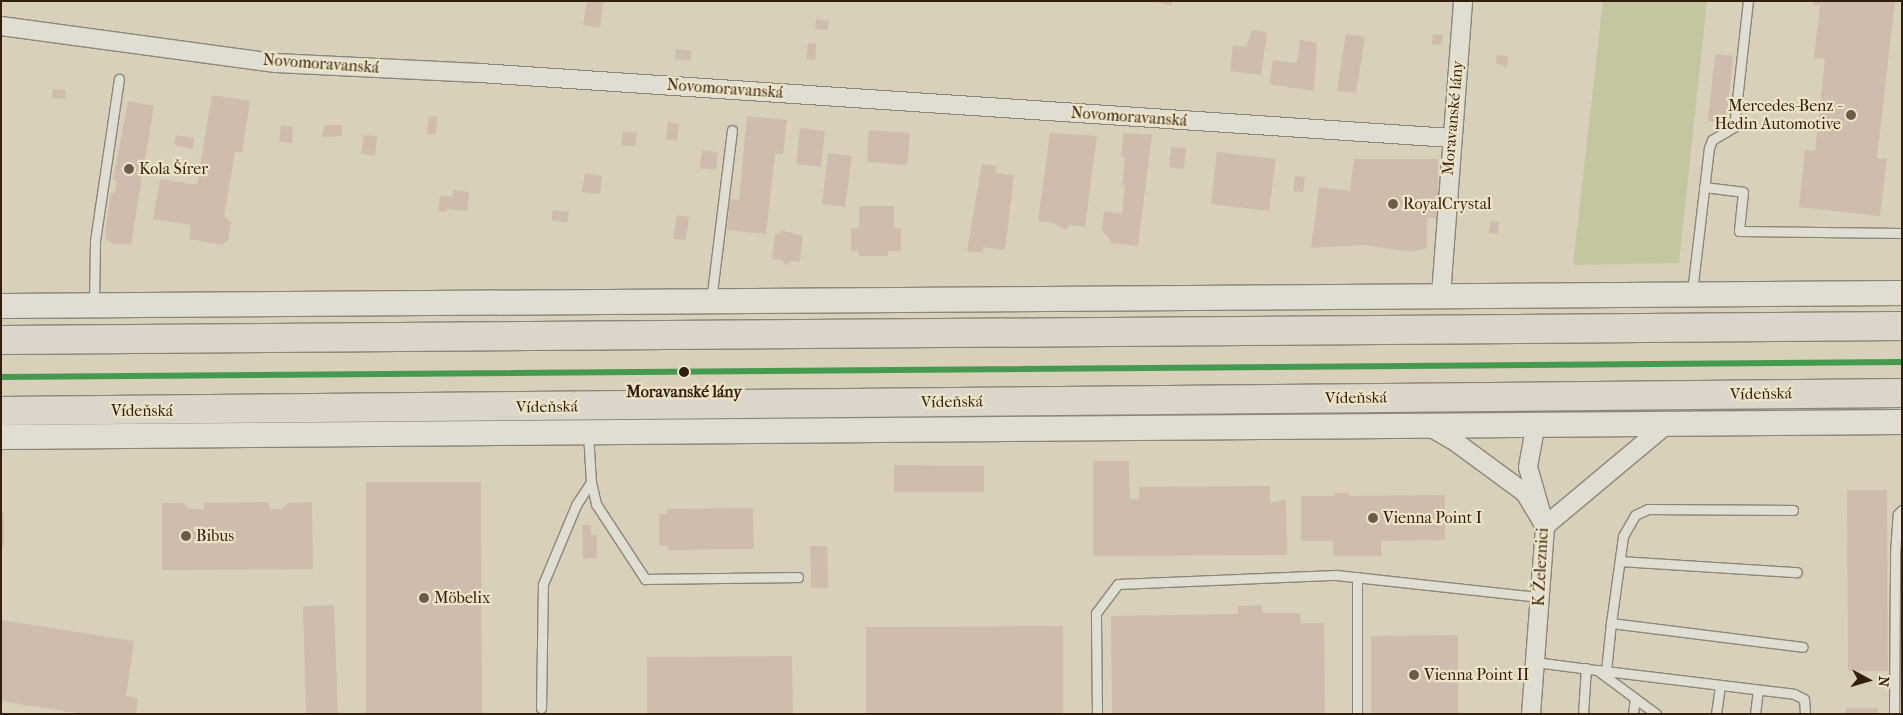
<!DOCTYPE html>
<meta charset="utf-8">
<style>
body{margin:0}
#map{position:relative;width:1903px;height:715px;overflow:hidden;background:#d8d0ba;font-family:"IM FELL French Canon",serif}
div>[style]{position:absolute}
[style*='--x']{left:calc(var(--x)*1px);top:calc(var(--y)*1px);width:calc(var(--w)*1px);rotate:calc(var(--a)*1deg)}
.green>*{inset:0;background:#c4c6a0}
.building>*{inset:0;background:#cebcae}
.roads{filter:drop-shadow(1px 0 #8d8678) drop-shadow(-1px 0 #8d8678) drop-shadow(0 1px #8d8678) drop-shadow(0 -1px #8d8678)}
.lane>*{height:9px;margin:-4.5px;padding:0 4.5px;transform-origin:4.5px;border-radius:4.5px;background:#e0ddd2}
.street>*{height:18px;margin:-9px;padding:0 9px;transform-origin:9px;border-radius:9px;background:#e0ddd2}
.secondary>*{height:24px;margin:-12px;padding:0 12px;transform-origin:12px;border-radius:12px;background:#e0ddd2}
.highway>*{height:28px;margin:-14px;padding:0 14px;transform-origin:14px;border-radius:14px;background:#dbd6c9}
.tram-1>*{height:6px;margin:-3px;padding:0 3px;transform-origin:3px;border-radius:3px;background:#459a4d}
.dots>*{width:14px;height:14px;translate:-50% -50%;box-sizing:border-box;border:2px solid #eee4ca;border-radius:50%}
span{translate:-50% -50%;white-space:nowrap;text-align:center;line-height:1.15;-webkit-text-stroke:4.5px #eee4ca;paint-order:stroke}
.street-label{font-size:16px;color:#311e0c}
.poi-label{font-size:16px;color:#311e0c}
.right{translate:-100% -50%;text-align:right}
.left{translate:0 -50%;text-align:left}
.stop-label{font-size:16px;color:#311e0c;font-weight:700}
.frame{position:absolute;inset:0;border:2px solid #311e0c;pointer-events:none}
.north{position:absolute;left:1843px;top:655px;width:50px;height:50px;-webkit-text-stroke:4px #eee4ca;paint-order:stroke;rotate:96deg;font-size:14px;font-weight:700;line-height:20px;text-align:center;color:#311e0c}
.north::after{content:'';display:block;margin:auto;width:18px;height:22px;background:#311e0c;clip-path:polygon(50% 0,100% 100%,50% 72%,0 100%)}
</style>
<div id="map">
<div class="green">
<i style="clip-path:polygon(1603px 1px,1707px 1px,1679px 263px,1573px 265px)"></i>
</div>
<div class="building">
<i style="clip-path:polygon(587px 1px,607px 2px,603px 4px,600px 28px,583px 25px)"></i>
<i style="clip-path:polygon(1150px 1px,1172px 1px,1172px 6px)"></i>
<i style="clip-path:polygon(1814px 1px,1895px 1px,1877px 158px,1887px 159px,1880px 216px,1799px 207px,1805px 150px,1815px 151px,1825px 59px,1814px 58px,1820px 6px,1813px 5px)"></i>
<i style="clip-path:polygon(816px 19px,829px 21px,828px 30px,815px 29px)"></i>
<i style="clip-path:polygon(1252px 30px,1267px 32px,1261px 75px,1230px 71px,1233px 45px,1246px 47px)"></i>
<i style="clip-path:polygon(1346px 34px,1365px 37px,1356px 93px,1337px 91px)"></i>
<i style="clip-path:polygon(1433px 34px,1443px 35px,1441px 45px,1432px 44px)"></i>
<i style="clip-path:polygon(1300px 40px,1317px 43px,1314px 91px,1269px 84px,1273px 60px,1297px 63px)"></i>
<i style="clip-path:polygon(808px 43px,816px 44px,815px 60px,806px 59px)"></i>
<i style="clip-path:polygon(676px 49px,692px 51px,690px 61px,675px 59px)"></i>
<i style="clip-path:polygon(1715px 54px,1733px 56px,1726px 123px,1708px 121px)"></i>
<i style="clip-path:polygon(1497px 55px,1508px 56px,1507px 68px,1496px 63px)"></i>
<i style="clip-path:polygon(53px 89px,66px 90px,65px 99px,52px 98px)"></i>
<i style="clip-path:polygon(212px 95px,250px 101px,242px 153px,235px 152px,224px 216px,231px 222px,228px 240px,222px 245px,189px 239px,191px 225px,153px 219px,160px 179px,197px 185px)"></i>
<i style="clip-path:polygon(128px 101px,154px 106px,131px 244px,113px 244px,106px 239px,105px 233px,111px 193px,115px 193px,117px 181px,113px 180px)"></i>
<i style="clip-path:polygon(429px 116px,438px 117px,435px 134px,427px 134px)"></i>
<i style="clip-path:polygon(747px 116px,787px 120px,783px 154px,775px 154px,766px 234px,727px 230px,730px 199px,739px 200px)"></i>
<i style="clip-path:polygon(668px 122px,679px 124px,677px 141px,666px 139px)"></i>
<i style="clip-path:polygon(281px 125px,293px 127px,292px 143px,279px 142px)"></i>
<i style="clip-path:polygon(325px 125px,342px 125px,342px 136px,322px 137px)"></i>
<i style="clip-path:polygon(800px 128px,825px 131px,821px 167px,796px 164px)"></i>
<i style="clip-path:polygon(869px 130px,910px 133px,907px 165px,867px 162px)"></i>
<i style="clip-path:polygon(623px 131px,637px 133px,635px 146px,621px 145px)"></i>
<i style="clip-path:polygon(1050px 133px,1097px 136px,1085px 227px,1070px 225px,1065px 230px,1053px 223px,1038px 221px)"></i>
<i style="clip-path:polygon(1124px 133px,1152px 135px,1138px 246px,1112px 243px,1102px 230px,1104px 211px,1122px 214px,1125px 185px,1122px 185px,1125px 158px,1121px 157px)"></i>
<i style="clip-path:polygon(176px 135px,194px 138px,193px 149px,174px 145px)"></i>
<i style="clip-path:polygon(364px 135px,377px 136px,375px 156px,361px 154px)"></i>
<i style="clip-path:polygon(1171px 147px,1186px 148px,1184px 169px,1169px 167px)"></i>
<i style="clip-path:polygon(702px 150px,718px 152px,716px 170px,700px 168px)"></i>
<i style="clip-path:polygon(1217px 152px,1276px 159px,1269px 211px,1211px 204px)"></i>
<i style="clip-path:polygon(828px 153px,852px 156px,845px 207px,822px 204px)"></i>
<i style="clip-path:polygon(1354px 159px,1438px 159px,1438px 218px,1427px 218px,1427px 248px,1410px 252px,1365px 245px,1311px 248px,1319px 187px,1350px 191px)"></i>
<i style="clip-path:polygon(982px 164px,997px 166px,996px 173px,1014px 175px,1005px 250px,983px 247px,982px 253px,967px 251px)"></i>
<i style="clip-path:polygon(585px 173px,602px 176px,600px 194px,582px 192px)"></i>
<i style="clip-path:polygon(1295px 176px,1305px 177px,1303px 192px,1293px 191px)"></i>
<i style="clip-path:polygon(453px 190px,469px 192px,467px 211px,447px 209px,446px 212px,438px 211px,440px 196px,452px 197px)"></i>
<i style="clip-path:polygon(859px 206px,894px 206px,894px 228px,901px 228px,901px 251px,888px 251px,888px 256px,859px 256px,859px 251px,851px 251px,851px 228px,859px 228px)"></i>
<i style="clip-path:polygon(553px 210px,569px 212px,567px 223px,551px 220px)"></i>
<i style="clip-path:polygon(677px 215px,689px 217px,686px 240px,673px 239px)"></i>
<i style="clip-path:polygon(1490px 221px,1499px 222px,1498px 234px,1489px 233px)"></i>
<i style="clip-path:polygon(781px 230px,803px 236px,800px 262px,791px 261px,786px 265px,782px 260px,772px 259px,775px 234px,780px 234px)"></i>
<i style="clip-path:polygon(1093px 461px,1129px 461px,1130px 499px,1139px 499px,1139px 487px,1270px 486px,1270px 503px,1286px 499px,1287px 555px,1093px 556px)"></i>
<i style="clip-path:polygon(894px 465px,984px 466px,984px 492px,894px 492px)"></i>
<i style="clip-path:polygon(366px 482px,481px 482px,482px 714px,366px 714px)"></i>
<i style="clip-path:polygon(1847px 490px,1887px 490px,1888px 671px,1848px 671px)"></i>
<i style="clip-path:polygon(1334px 493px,1349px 493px,1349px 496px,1445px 495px,1445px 540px,1381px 541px,1382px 556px,1333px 556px,1333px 541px,1301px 541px,1301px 496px,1334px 496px)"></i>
<i style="clip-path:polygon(269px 502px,269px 509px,282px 509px,288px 503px,312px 502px,313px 569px,162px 570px,162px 503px,183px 503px,189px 509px,204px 509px,204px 503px)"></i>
<i style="clip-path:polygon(753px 508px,754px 549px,668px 550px,668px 546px,659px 546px,659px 514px,667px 514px,667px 509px)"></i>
<i style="clip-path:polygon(1px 513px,4px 513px,4px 546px,1px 546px)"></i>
<i style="clip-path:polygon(582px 525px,591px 525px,591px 535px,597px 535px,597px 558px,583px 559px)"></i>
<i style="clip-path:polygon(810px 546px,827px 546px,828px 588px,811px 588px)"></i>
<i style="clip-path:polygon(334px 605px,338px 714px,306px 714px,303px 606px)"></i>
<i style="clip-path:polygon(1262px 605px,1262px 613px,1300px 613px,1301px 623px,1324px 623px,1325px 714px,1112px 714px,1111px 616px,1238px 614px,1238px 606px)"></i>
<i style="clip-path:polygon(1px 620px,134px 641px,126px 696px,138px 698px,136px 714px,83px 714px,1px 701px)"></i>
<i style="clip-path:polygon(1063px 626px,1063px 714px,866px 714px,866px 627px)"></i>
<i style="clip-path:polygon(1458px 635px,1458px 714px,1371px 714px,1371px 636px)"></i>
<i style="clip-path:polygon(792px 656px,793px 714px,647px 714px,647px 657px)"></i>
<i style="clip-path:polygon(1846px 708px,1878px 708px,1878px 714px,1846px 714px)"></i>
</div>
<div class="roads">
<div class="lane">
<i style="--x:1704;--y:187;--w:39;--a:7"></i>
<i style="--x:1743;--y:192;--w:39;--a:96"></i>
<i style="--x:1739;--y:231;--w:163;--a:0.7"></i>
<i style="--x:1692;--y:292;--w:145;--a:-83.3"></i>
<i style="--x:1709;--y:148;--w:9;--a:-69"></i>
<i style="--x:1712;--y:140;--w:26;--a:-31"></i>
<i style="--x:1734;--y:127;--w:127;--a:-83.7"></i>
<i style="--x:711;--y:301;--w:172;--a:-83"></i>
<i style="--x:94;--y:305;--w:64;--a:-89.1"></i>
<i style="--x:95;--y:241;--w:164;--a:-81.6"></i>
<i style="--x:588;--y:433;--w:49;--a:86.5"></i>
<i style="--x:591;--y:482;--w:23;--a:77"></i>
<i style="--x:596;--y:504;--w:90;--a:56.8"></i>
<i style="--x:645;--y:579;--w:153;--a:-0.7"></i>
<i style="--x:1620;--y:561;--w:177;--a:3.6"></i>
<i style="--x:1611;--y:623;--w:88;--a:-82.1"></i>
<i style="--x:1623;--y:536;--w:24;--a:-60"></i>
<i style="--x:1635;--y:515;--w:14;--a:-25"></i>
<i style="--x:1648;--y:509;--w:145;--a:0.4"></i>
<i style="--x:1535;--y:662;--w:63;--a:7.4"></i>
<i style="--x:1597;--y:670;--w:74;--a:36.7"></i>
<i style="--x:1597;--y:670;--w:198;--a:6.9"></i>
<i style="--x:1794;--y:694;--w:11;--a:27"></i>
<i style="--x:1804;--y:699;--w:15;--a:86"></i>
<i style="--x:1606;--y:671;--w:48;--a:-84.1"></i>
<i style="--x:1611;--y:623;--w:193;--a:7.1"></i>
<i style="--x:541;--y:708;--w:124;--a:-89.1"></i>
<i style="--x:543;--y:584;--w:86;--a:-67.3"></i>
<i style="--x:576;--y:505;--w:27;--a:-57"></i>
<i style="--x:1097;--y:714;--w:101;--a:-90.6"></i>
<i style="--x:1096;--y:613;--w:36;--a:-53"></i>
<i style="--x:1118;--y:584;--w:218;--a:-2.4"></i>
<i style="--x:1336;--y:575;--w:205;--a:6.2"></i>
<i style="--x:1357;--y:714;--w:137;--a:-90"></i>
<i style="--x:1583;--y:714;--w:46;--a:-86.3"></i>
<i style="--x:1633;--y:714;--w:16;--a:-83"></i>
<i style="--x:1716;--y:714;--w:29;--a:-82"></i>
<i style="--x:1755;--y:714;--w:24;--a:-83"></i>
<i style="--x:1894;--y:714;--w:161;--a:-89.6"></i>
<i style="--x:1895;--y:553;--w:39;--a:-86"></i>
<i style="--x:1898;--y:514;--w:6;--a:-45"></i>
</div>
<div class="street">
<i style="--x:1;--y:26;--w:277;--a:7.7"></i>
<i style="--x:276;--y:63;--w:204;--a:2.8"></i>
<i style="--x:480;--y:73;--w:973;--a:3.83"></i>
<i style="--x:1441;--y:295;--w:295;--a:-85.7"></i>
<i style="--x:1428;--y:426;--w:34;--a:30"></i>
<i style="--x:1457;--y:443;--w:84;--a:36.3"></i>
<i style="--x:1525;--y:493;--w:39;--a:59"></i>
<i style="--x:1545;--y:526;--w:159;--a:-39.9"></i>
<i style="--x:1531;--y:714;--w:189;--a:-85.7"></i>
<i style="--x:1545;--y:526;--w:61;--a:-106.1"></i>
<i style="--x:1528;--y:467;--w:45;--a:-79.7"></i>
</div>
<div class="secondary">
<i style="--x:1;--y:306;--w:1901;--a:-0.39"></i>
<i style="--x:1;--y:437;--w:1901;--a:-0.45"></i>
</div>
<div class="highway">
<i style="--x:1;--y:340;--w:1901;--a:-0.42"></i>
<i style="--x:1;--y:411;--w:1901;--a:-0.54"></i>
</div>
</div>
<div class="tram-1">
<i style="--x:1;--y:377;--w:1901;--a:-0.45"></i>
</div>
<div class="dots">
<i style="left:1851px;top:115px;background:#6b5c49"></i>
<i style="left:129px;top:169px;background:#6b5c49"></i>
<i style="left:1393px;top:204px;background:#6b5c49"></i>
<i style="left:684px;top:372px;background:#311e0c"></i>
<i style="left:1373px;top:518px;background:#6b5c49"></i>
<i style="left:186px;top:536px;background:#6b5c49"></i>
<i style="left:424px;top:598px;background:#6b5c49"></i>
<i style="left:1414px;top:675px;background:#6b5c49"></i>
</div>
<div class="street-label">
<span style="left:321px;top:64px;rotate:4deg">Novomoravanská</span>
<span style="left:725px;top:89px;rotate:4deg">Novomoravanská</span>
<span style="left:1129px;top:117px;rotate:4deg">Novomoravanská</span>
<span style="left:1453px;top:118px;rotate:-85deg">Moravanské lány</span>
<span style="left:1761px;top:394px;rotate:-1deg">Vídeňská</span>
<span style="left:1356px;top:398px;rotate:-1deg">Vídeňská</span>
<span style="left:952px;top:402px;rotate:-1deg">Vídeňská</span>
<span style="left:547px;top:407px;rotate:-1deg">Vídeňská</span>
<span style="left:142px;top:411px">Vídeňská</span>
<span style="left:1541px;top:567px;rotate:-87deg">K Železnici</span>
</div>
<div class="poi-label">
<span class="right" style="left:1841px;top:115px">Mercedes-Benz -<br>Hedin Automotive</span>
<span class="left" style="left:139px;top:169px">Kola Šírer</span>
<span class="left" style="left:1403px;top:204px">RoyalCrystal</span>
<span class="left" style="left:1383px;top:518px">Vienna Point I</span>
<span class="left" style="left:196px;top:536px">Bibus</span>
<span class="left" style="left:434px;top:598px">Möbelix</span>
<span class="left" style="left:1424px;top:675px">Vienna Point II</span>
</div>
<div class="stop-label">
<span style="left:684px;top:392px">Moravanské lány</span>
</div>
<div class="frame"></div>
<div class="north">N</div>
</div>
